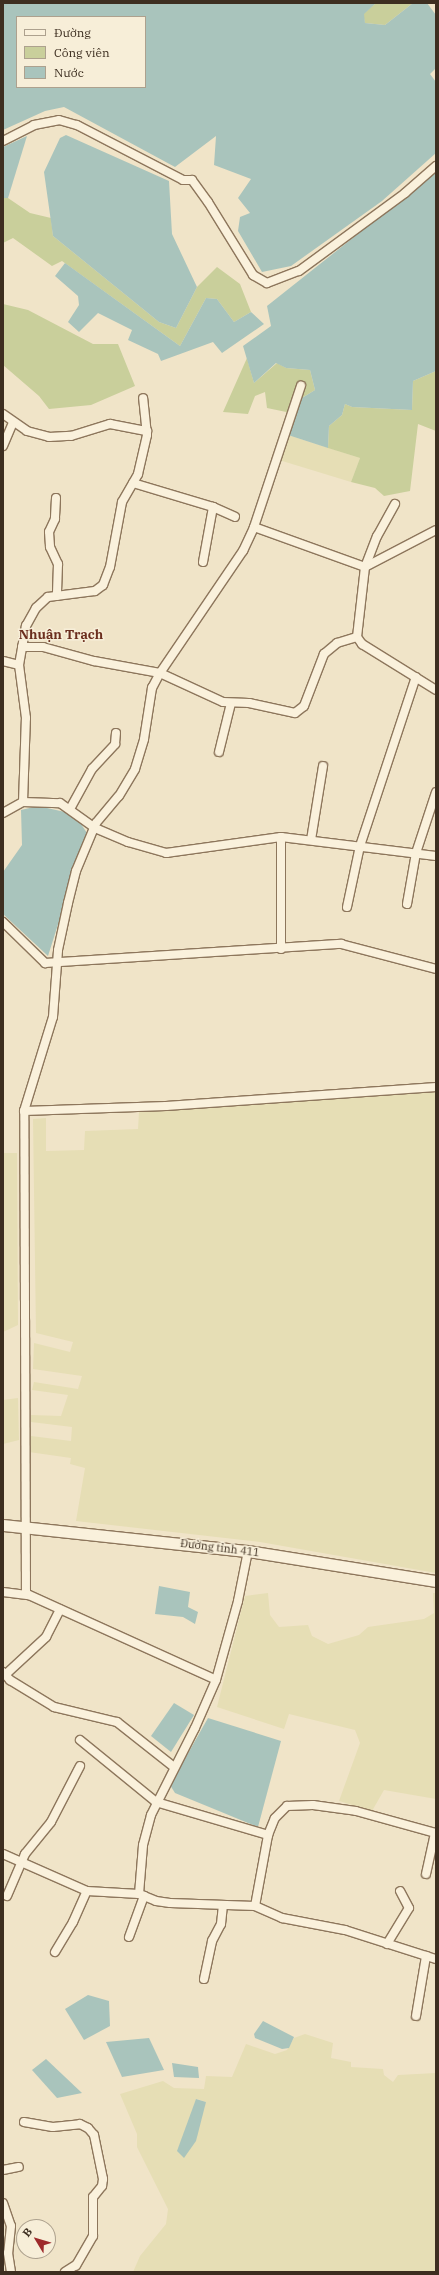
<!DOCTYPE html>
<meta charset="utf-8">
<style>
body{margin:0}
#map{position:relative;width:439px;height:2275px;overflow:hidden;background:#f0e4c8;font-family:"IBM Plex Serif",serif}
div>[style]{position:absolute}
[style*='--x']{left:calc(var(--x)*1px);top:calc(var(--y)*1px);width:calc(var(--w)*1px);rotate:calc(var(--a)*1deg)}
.farmland>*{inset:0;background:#e6deb5}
.green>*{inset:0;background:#c9cf9b}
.water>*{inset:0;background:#a9c4bc}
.roads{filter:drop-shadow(1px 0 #8d765c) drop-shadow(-1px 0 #8d765c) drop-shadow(0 1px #8d765c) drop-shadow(0 -1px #8d765c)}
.street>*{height:8px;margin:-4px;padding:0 4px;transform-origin:4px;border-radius:4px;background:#faf1dc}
.secondary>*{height:11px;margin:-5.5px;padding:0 5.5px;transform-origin:5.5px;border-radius:5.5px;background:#faf1dc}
span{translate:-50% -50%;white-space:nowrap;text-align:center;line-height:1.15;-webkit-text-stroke:3px #f7eed8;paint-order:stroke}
.street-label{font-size:11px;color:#3d2e20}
.quarter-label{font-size:13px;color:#6b2e1e;font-weight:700}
.frame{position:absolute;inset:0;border:4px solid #3d2e20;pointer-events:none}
.legend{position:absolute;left:16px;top:16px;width:130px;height:72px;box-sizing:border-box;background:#f7eed8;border:1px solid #ada18e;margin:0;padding:5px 7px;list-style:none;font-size:12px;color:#3d2e20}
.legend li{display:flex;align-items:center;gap:8px;height:20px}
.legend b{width:20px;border:1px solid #ada18e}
.north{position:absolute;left:16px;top:2219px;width:40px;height:40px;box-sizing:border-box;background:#f7eed8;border:1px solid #ada18e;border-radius:50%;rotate:308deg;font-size:11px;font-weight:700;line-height:16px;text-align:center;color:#3d2e20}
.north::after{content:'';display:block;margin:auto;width:14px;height:18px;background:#9e2a2b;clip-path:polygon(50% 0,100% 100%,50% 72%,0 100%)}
</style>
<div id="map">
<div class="farmland">
<i style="clip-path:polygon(288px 435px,360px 458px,351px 482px,279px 460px)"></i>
<i style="clip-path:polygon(436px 1091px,436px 1573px,260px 1542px,76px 1521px,85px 1468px,70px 1464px,71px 1458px,29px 1452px,31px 1436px,71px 1441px,72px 1427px,31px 1422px,31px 1415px,61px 1416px,68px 1395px,32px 1390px,34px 1382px,78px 1389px,82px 1376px,33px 1369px,34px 1343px,70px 1352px,73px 1342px,36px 1333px,33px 1119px,46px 1118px,46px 1151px,84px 1150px,85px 1131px,138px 1129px,139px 1112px)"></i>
<i style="clip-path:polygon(3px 1153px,17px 1153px,18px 1325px,3px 1332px)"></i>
<i style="clip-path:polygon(18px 1398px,19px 1440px,3px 1444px,3px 1400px)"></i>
<i style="clip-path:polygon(268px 1593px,270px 1615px,279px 1627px,308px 1625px,312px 1636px,328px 1644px,359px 1635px,368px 1627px,424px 1619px,434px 1613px,433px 1593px,436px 1593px,436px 1799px,384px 1790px,372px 1811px,339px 1801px,360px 1743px,355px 1730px,289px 1714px,284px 1729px,217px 1707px,245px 1596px)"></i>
<i style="clip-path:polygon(evenodd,305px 2034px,333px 2043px,331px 2058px,351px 2062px,351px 2067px,383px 2069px,384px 2075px,393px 2082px,398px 2075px,436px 2073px,436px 2272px,133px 2272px,140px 2256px,166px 2224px,168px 2209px,137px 2147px,137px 2134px,120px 2094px,163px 2081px,174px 2088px,204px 2089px,206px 2076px,232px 2077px,246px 2044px,275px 2054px,287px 2050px,294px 2038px,305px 2034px,197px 2099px,206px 2102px,177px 2151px,184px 2139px,197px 2099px)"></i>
</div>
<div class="green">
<i style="clip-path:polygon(376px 3px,413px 3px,385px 25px,365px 23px,363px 14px)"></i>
<i style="clip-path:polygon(3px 198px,8px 198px,30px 213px,51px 218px,53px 236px,159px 322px,176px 328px,197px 287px,217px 267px,240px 284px,251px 312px,234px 322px,217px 299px,206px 298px,180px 346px,62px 261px,52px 266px,13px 238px,3px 243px)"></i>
<i style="clip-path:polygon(3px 304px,28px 310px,93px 344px,118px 344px,135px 386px,91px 405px,49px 409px,39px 396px,3px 365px)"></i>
<i style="clip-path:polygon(247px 358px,254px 383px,277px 363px,286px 368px,310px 370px,315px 390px,302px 398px,296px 414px,267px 408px,265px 392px,255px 396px,248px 414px,223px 412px)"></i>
<i style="clip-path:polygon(436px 371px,436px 431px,418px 424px,410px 491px,384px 496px,375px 488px,351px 482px,360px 458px,328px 448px,329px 426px,342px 415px,345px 404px,352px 407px,412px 410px,413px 381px)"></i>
</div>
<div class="water">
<i style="clip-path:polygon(evenodd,3px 3px,376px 3px,364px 14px,365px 23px,385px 25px,413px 3px,427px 3px,436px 15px,436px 68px,430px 74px,436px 82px,436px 153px,382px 201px,291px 266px,262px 272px,238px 231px,240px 217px,250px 213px,238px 198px,251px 179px,214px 165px,216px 136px,175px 167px,64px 107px,45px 111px,3px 130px,3px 3px,17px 17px,145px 17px,145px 87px,17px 87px,17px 17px)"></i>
<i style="clip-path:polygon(66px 135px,169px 181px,172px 234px,197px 287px,176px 328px,159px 322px,53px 236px,44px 172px,60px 138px)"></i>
<i style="clip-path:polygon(27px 136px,8px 198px,3px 198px,3px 147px)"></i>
<i style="clip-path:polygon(436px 172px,436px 371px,413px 381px,412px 410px,352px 407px,345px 404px,342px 415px,329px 426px,328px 448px,288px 435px,302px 398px,315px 390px,310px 370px,286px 368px,276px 363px,254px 383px,243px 346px,271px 326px,267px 306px)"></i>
<i style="clip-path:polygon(65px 263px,180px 346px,206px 298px,217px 299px,234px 322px,251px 312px,264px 324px,222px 353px,213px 342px,161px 361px,158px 354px,128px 340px,132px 330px,98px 313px,79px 332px,68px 322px,79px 305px,78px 296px,55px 276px)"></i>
<i style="clip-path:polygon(38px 806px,65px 812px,81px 824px,87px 833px,48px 956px,3px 914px,3px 872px,22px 845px,21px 810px)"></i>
<i style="clip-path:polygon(159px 1586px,190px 1592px,188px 1607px,198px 1612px,195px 1624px,183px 1617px,155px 1614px)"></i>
<i style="clip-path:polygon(174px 1703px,194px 1715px,171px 1752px,151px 1736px)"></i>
<i style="clip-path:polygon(208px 1718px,281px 1741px,258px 1827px,175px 1793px,170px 1785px)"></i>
<i style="clip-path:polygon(88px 1995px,109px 2001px,110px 2026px,84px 2040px,65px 2009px)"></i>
<i style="clip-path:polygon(263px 2021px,294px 2037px,289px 2048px,282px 2049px,255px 2038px,254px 2034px)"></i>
<i style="clip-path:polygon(149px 2038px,164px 2070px,122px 2077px,106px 2042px)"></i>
<i style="clip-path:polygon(46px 2059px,82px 2093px,57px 2098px,32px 2070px)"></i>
<i style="clip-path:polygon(172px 2063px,198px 2067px,199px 2078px,174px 2077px)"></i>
<i style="clip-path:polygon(196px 2099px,206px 2102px,196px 2141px,184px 2158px,177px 2151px)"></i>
</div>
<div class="roads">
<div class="street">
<i style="--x:3;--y:141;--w:35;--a:-27"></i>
<i style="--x:34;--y:125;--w:25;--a:-11"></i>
<i style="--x:59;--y:120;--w:19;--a:16"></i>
<i style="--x:77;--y:125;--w:119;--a:27.4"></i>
<i style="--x:183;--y:180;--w:9;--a:0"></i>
<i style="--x:192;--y:180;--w:27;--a:54"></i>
<i style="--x:208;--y:202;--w:86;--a:58.3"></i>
<i style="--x:253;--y:275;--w:16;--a:30"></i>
<i style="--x:267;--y:283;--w:34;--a:-21"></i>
<i style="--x:299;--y:271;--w:132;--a:-36.3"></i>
<i style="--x:405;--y:193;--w:41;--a:-41.1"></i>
<i style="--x:3;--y:414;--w:29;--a:35"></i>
<i style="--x:27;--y:431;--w:23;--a:15"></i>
<i style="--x:49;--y:437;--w:22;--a:-3"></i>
<i style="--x:71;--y:436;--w:41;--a:-17.1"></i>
<i style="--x:110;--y:424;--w:38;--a:11"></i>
<i style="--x:3;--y:446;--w:25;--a:-67"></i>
<i style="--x:133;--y:483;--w:84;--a:16.7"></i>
<i style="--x:213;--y:507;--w:24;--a:24"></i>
<i style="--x:56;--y:498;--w:21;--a:93"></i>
<i style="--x:55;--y:519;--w:14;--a:115"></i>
<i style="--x:49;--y:532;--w:15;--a:86"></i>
<i style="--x:50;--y:547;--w:19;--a:65"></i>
<i style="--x:58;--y:564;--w:32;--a:92"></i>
<i style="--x:395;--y:504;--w:37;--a:119"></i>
<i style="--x:377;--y:536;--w:33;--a:111"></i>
<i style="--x:365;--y:567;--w:70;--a:96.5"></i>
<i style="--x:357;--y:637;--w:9;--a:54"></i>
<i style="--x:362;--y:644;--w:87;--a:31.9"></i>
<i style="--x:254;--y:527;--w:118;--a:19.8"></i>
<i style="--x:365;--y:567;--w:80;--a:-27.5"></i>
<i style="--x:203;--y:562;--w:56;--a:-79.7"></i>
<i style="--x:22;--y:647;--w:21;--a:0"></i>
<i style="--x:43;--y:647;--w:53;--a:15.4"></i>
<i style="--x:94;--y:661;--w:67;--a:10.3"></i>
<i style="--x:160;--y:673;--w:69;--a:24.7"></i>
<i style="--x:223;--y:702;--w:26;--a:2"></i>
<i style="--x:249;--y:703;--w:47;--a:12.3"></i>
<i style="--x:295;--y:713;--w:11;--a:-38"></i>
<i style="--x:304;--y:706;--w:56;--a:-69"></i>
<i style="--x:324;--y:654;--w:17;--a:-40"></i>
<i style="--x:337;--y:643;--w:21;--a:-17"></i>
<i style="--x:3;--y:661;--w:16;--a:14"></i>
<i style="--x:219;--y:752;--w:50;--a:-76.2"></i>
<i style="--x:23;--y:802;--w:84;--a:-88"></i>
<i style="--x:26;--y:718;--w:53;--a:-97.5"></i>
<i style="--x:19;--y:665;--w:40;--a:-80"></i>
<i style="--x:26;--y:626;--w:21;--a:-61"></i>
<i style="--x:36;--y:608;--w:16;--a:-43"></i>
<i style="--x:48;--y:597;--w:47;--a:-7.3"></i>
<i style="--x:95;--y:591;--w:10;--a:-37"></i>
<i style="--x:103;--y:585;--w:19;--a:-69"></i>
<i style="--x:110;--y:567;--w:66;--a:-79.5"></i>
<i style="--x:122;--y:502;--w:32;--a:-60"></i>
<i style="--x:138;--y:474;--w:40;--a:-77"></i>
<i style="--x:147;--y:435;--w:37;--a:-96"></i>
<i style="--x:70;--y:809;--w:46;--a:-61.2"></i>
<i style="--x:92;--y:769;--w:34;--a:-47"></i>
<i style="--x:115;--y:744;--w:11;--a:-85"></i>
<i style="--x:3;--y:813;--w:23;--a:-29"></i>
<i style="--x:23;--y:802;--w:37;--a:2"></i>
<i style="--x:60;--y:803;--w:43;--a:35.5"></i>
<i style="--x:95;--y:828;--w:36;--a:23"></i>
<i style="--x:128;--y:842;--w:40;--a:16"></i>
<i style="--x:166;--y:853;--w:116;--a:-7.9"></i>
<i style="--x:281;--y:837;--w:156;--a:7"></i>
<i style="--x:311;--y:840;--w:75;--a:-80.8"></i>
<i style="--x:407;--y:904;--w:52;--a:-80"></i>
<i style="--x:416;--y:853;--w:64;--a:-71.8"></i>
<i style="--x:347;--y:907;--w:62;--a:-78"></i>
<i style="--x:360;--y:846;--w:178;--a:-71.7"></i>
<i style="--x:3;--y:922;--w:59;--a:44.3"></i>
<i style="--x:45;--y:963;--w:297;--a:-3.7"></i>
<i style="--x:341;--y:944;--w:98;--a:14.7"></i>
<i style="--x:281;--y:949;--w:112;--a:-90"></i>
<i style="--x:24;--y:1111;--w:142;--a:-2"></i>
<i style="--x:166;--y:1106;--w:271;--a:-4"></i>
<i style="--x:3;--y:1592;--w:26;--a:7"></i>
<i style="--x:29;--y:1595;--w:205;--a:24.4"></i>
<i style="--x:26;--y:1594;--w:483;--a:-90.2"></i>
<i style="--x:24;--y:1111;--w:98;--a:-72.9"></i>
<i style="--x:53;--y:1017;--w:67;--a:-85.7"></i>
<i style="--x:58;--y:950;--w:48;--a:-78"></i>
<i style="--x:68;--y:903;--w:33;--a:-76"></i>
<i style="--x:76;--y:871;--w:52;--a:-67.4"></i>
<i style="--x:96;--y:823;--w:35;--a:-50"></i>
<i style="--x:119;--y:796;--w:31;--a:-59"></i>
<i style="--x:135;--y:769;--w:31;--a:-73"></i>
<i style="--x:144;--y:739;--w:52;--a:-81.1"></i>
<i style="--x:152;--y:688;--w:17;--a:-62"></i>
<i style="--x:160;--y:673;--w:148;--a:-55.8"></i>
<i style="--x:243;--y:551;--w:26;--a:-65"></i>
<i style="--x:254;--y:527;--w:149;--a:-71.6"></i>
<i style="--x:3;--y:1672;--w:11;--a:49"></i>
<i style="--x:10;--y:1680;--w:52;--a:31.5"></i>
<i style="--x:54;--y:1707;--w:65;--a:13.4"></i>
<i style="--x:117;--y:1722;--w:73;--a:38.3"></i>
<i style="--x:5;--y:1675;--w:56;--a:-42.8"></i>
<i style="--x:46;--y:1637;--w:31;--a:-63"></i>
<i style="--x:80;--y:1740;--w:98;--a:39.2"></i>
<i style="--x:156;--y:1802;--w:117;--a:16.4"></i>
<i style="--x:3;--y:1854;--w:92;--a:23.8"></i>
<i style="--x:87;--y:1891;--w:52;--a:3.3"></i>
<i style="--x:139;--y:1894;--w:49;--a:-85.3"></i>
<i style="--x:143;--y:1845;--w:31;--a:-75"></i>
<i style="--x:151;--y:1815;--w:97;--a:-63.2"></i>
<i style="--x:195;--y:1728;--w:52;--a:-66.4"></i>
<i style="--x:216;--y:1680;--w:82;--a:-74.4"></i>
<i style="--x:238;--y:1601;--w:51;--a:-78.7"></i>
<i style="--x:426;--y:1874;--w:42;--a:-77.6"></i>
<i style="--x:139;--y:1894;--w:18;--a:22"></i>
<i style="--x:156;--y:1901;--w:14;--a:8"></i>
<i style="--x:170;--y:1903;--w:85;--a:2"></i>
<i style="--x:255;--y:1906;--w:30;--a:24"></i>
<i style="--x:282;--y:1918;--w:64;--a:10.8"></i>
<i style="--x:345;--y:1930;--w:96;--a:17.7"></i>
<i style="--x:7;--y:1896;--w:46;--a:-66.8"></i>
<i style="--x:25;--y:1854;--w:41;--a:-50.9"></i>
<i style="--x:51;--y:1822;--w:63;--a:-62.6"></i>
<i style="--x:255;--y:1906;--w:72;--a:-79.6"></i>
<i style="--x:268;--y:1835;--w:18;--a:-68"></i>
<i style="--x:275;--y:1818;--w:17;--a:-45"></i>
<i style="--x:287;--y:1806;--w:26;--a:-2"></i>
<i style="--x:313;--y:1805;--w:43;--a:7.9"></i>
<i style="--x:356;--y:1811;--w:83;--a:15.4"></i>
<i style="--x:129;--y:1937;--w:44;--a:-69.9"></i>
<i style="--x:387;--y:1944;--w:42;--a:-58.6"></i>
<i style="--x:409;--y:1908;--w:19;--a:-118"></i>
<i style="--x:55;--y:1952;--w:35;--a:-59"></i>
<i style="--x:73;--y:1922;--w:34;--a:-66"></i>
<i style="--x:204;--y:1979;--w:39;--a:-78"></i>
<i style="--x:212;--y:1941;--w:19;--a:-62"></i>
<i style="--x:221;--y:1924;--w:19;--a:-84"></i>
<i style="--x:416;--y:2016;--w:61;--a:-80.5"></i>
<i style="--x:24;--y:2122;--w:29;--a:10"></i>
<i style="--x:53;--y:2127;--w:27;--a:-6"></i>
<i style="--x:80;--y:2124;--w:9;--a:27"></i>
<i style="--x:88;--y:2128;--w:9;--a:49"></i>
<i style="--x:94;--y:2135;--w:45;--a:78.4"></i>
<i style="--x:103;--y:2179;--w:7;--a:98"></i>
<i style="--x:102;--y:2186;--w:14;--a:129"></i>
<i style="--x:93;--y:2197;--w:39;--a:90"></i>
<i style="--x:93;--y:2236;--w:34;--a:120"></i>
<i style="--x:76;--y:2265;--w:13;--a:148"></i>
<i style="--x:3;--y:2170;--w:16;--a:-11"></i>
<i style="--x:3;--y:2203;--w:24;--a:71"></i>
<i style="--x:11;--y:2226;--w:27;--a:96"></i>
<i style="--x:8;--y:2253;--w:19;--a:81"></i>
</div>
<div class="secondary">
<i style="--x:3;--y:1525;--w:246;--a:6.1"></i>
<i style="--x:248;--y:1551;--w:190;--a:9.1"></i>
</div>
</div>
<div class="street-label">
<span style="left:220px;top:1548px;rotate:7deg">Đường tỉnh 411</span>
</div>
<div class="quarter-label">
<span style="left:61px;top:635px">Nhuận Trạch</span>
</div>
<div class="frame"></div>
<ul class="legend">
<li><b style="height:5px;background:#faf1dc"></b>Đường</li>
<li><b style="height:11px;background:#c9cf9b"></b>Công viên</li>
<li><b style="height:11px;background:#a9c4bc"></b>Nước</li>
</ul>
<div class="north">B</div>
</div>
